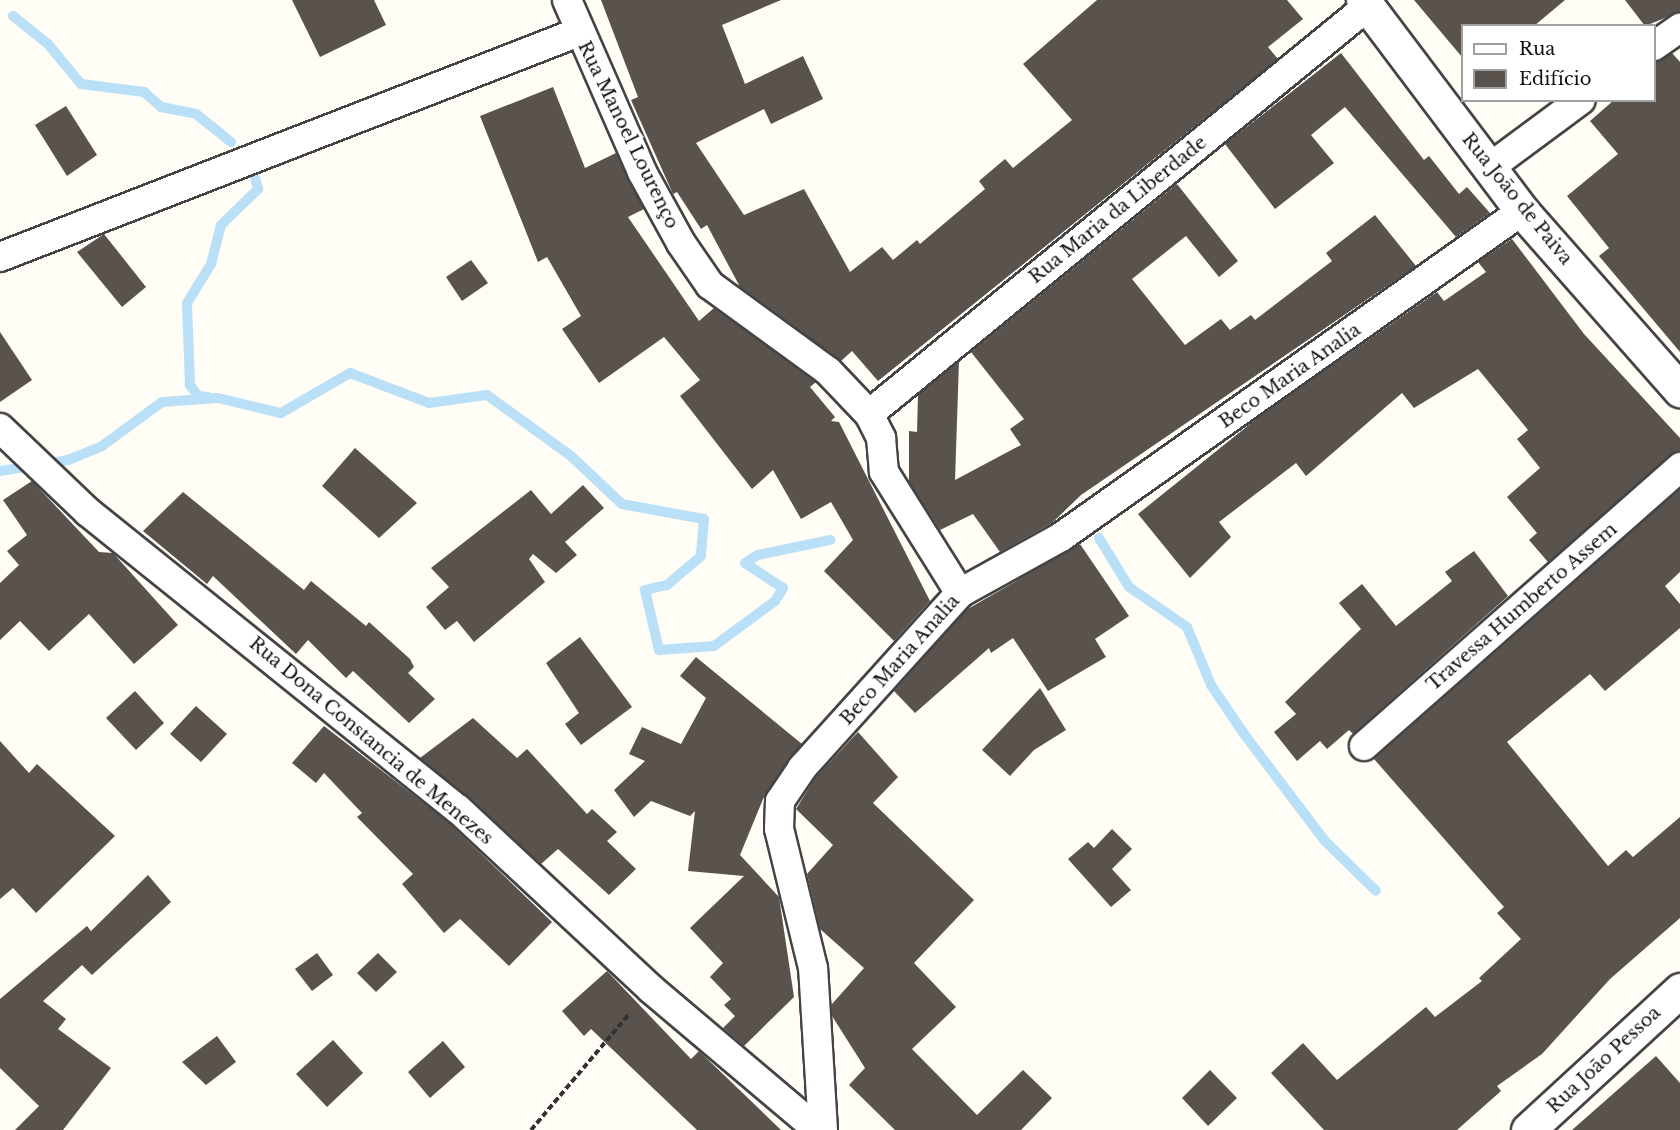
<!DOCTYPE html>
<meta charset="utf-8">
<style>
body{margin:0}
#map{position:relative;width:1680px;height:1130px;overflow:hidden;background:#fffdf5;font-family:"Libre Baskerville",serif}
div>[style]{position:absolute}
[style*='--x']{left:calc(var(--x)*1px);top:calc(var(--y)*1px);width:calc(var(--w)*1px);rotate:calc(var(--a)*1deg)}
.stream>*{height:10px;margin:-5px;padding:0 5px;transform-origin:5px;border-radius:5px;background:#b9e0f7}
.building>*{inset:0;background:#5a524d}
.path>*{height:4px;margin-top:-2px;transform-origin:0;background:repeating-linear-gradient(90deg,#333 0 6px,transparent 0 9px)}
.roads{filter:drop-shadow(2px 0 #444) drop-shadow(-2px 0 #444) drop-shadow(0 2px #444) drop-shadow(0 -2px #444)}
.minor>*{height:28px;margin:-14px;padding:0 14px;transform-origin:14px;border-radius:14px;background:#fff}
.tertiary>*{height:33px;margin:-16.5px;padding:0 16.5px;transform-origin:16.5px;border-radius:16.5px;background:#fff}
span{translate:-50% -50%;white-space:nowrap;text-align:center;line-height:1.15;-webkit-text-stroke:6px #fff;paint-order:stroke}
.street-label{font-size:18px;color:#111}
.legend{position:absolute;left:1461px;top:24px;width:195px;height:78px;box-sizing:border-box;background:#fff;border:2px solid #a0a0a0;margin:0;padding:8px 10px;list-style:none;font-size:18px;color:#111}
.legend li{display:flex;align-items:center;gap:12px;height:30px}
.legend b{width:30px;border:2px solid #a0a0a0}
</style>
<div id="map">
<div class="stream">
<i style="--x:13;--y:16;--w:45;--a:38.7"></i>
<i style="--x:48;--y:44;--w:52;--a:50.5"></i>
<i style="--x:81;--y:84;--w:64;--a:7.2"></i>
<i style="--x:144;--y:92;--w:23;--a:41"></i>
<i style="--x:161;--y:107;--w:36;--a:11"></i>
<i style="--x:196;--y:114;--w:45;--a:38.7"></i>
<i style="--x:208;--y:397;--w:10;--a:-174"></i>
<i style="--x:198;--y:396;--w:14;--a:-126"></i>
<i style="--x:190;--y:385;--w:82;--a:-92.1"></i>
<i style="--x:187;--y:303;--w:46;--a:-58.4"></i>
<i style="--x:211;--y:264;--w:40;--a:-75.6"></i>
<i style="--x:221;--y:225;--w:52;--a:-44.2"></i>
<i style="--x:258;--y:189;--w:11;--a:-105"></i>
<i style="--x:0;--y:471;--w:69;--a:-9.2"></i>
<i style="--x:68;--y:460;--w:37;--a:-22"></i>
<i style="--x:102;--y:446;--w:74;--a:-36.3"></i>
<i style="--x:162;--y:402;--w:56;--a:-4.1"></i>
<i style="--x:218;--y:398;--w:65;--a:13.4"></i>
<i style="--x:281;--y:413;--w:80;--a:-30.1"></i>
<i style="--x:350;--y:373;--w:85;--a:20.8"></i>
<i style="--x:429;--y:403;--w:59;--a:-7.9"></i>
<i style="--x:487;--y:395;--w:104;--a:36"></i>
<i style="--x:571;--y:456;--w:70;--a:43.3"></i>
<i style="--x:622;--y:504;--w:83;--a:10.4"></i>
<i style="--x:704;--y:519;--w:37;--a:95"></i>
<i style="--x:701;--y:556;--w:45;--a:139.5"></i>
<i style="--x:667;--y:585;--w:23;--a:167"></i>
<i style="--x:645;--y:590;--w:62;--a:76.9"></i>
<i style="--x:659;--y:650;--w:55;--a:-4.2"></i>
<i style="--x:714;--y:646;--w:76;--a:-36.4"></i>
<i style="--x:775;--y:601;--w:15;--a:-58"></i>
<i style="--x:783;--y:588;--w:45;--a:-146.7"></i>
<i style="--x:745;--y:563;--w:15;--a:-32"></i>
<i style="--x:758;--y:555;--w:74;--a:-11.8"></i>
<i style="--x:1099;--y:538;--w:57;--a:58.5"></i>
<i style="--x:1129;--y:587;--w:70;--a:34.6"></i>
<i style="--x:1187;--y:627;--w:63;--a:67.5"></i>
<i style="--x:1211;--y:685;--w:59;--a:56"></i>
<i style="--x:1244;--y:734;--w:134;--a:52.9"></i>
<i style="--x:1325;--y:841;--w:71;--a:44.4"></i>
</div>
<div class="building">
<i style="clip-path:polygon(292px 0,374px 0,386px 25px,320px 57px)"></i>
<i style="clip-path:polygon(601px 0,781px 0,722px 25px,745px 84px,803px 56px,823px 99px,771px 124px,764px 109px,696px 143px,744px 215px,804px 189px,850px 272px,882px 247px,893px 260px,917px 240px,920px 244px,985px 189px,979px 181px,1005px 159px,1013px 168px,1072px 120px,1023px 64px,1097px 0,1287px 0,1303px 19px,1268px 47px,1278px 59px,878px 381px,852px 351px,841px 361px,740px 287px,707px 225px,701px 229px,677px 192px,673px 194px,631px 100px,638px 97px)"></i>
<i style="clip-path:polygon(1414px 0,1565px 0,1534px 26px,1462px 26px,1462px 57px)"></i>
<i style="clip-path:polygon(1625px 0,1680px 0,1680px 12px,1645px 26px)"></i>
<i style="clip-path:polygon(1341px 53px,1424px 160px,1429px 156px,1459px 194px,1467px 187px,1490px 213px,1456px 237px,1345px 107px,1311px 135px,1334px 163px,1275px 209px,1225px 144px)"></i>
<i style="clip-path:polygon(1672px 53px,1680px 62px,1680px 352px,1599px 256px,1609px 248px,1567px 196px,1618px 154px,1590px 121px,1614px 100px,1654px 100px,1654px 62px)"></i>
<i style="clip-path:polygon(553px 87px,585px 168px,616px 153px,644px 209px,628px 217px,699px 321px,714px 308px,816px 382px,810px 387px,835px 417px,831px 421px,839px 422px,930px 601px,894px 641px,824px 571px,853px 540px,831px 502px,801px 519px,773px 470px,752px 489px,680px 396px,700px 380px,664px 337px,599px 383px,562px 329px,581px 316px,547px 257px,538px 262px,480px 116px)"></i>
<i style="clip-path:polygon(66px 106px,97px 155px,67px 176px,35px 125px)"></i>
<i style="clip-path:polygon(1177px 184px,1238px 261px,1219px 277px,1186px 236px,1132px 279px,1185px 345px,1221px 319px,1230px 330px,1251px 315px,1255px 320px,1332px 261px,1326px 253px,1375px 215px,1416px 266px,1081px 495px,1052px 523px,1000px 552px,973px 514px,940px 530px,909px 482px,909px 431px,917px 432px,918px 395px,959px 361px,955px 480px,1021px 445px,1010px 429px,1024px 419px,971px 352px)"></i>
<i style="clip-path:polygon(104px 234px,146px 287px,122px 307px,77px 252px)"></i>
<i style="clip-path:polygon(1512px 239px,1584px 334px,1680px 438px,1680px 451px,1548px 562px,1529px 540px,1537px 533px,1507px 497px,1540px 468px,1517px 439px,1528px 430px,1478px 369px,1414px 408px,1402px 393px,1306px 476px,1296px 463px,1219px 522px,1231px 537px,1190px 578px,1138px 514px,1260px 416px,1437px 292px,1444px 301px,1486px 272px,1478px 262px)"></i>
<i style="clip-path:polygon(471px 260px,488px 283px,462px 301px,446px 277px)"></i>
<i style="clip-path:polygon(0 332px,32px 380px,0 402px)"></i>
<i style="clip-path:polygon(355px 448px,417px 503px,379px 538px,322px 486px)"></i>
<i style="clip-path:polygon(32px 481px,99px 552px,113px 553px,178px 625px,134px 664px,89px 614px,49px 651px,20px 621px,0 640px,0 583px,19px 565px,7px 551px,27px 535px,3px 500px)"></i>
<i style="clip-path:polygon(583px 485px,604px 508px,565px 542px,577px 555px,556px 573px,533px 554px,529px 559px,545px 582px,474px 642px,457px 621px,445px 630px,426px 607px,449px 587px,431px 568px,531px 490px,551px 514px)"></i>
<i style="clip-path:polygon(1680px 489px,1680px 572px,1665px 586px,1680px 604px,1680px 628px,1605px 691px,1590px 674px,1507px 742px,1608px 866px,1626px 850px,1633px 857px,1680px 817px,1680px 918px,1610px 979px,1542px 1054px,1497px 1086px,1501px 1091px,1457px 1130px,1324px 1130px,1271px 1073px,1303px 1043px,1337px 1080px,1426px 1007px,1435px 1017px,1482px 981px,1479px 978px,1521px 939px,1497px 913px,1504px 907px,1374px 759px)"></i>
<i style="clip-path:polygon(183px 492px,304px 590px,311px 581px,366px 626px,369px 622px,410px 659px,414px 667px,408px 673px,435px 699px,409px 723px,353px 671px,346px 678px,308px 640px,296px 654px,213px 576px,207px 584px,143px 531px)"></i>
<i style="clip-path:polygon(1080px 544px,1129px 616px,1095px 639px,1106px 657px,1048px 691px,1013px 638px,991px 653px,989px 648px,915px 713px,894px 691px,966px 610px)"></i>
<i style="clip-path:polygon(1474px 551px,1508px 596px,1353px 734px,1349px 730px,1327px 749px,1320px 741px,1297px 761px,1274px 732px,1296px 714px,1285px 702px,1361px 629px,1339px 603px,1362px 584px,1396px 626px,1452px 581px,1445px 572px)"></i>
<i style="clip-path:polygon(580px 637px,632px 707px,581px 745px,565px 724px,579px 713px,546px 663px)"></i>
<i style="clip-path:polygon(696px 657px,802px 744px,766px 792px,740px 855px,779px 897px,794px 997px,744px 1046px,723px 1028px,735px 1016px,724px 1005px,731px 999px,710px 977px,723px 963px,690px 928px,744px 876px,688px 871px,695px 811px,690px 816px,651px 801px,634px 817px,614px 790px,645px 761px,629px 754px,642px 727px,681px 744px,706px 698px,680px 676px)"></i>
<i style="clip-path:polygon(1040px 688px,1066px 730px,1034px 750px,1010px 776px,982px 750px)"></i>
<i style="clip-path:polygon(135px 691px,164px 723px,136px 750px,106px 718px)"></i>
<i style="clip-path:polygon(196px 706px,227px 734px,201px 762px,170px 734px)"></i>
<i style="clip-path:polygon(473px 718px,517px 758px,527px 749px,587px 814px,592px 809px,617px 832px,607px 841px,636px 869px,609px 895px,558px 849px,541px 864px,420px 758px)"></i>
<i style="clip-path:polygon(324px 726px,447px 821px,552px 922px,509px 966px,460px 919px,444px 933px,402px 884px,413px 874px,357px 817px,362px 813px,324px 773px,316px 783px,292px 763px)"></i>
<i style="clip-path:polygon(858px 732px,898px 777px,873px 803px,974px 900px,914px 963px,956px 1007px,912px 1049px,977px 1115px,1023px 1070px,1052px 1098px,1021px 1130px,895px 1130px,849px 1085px,865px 1068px,832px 1016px,832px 1004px,864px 968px,820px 929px,807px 874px,833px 845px,796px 809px,815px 778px)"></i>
<i style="clip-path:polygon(0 741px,29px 773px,37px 764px,115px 836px,36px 913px,13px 888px,0 899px)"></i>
<i style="clip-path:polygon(1112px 829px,1132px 849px,1112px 869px,1131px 890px,1111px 907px,1068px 859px,1088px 842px,1094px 848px)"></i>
<i style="clip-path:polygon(148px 875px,171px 902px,92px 975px,82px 965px,43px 1001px,66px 1019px,58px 1029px,111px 1068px,63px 1130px,15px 1130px,39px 1106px,0 1068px,0 999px,87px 926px,91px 931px)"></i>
<i style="clip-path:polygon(317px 953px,333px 975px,312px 991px,295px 969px)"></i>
<i style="clip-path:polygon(378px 953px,397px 972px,376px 992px,357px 973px)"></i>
<i style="clip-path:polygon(607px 971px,691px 1059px,699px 1051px,781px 1130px,697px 1130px,591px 1029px,584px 1036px,562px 1011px)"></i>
<i style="clip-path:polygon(217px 1036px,236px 1062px,206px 1085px,182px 1062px)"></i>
<i style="clip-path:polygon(333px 1040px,363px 1073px,327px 1107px,296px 1074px)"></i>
<i style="clip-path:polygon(443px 1041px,465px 1067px,430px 1098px,408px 1072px)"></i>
<i style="clip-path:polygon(1656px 1056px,1680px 1083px,1680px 1130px,1572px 1130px)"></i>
<i style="clip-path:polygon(1210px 1070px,1237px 1098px,1208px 1126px,1182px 1098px)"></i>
</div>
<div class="path">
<i style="--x:531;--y:1130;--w:153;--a:-49.8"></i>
</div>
<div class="roads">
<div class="minor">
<i style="--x:567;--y:0;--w:188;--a:66.4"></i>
<i style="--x:642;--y:172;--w:81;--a:61.2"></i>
<i style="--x:681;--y:243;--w:51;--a:55.4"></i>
<i style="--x:710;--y:285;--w:146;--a:36.1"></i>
<i style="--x:828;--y:371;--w:59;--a:46.4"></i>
<i style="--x:869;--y:414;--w:27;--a:63"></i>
<i style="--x:881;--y:438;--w:34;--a:85"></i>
<i style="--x:884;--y:472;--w:143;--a:57.9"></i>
<i style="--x:1654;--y:46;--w:32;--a:-35"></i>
<i style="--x:1489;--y:168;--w:114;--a:-36.5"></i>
<i style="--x:0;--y:257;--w:621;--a:-21.24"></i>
<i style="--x:869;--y:414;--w:645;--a:-39.27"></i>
<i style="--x:0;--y:428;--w:122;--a:43.7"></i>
<i style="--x:88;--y:512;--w:474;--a:38.8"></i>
<i style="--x:458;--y:809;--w:264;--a:43"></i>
<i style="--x:651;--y:989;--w:219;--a:40.2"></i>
<i style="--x:1364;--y:746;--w:422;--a:-41.4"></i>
<i style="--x:823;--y:1130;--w:162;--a:-93.5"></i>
<i style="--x:813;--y:968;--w:143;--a:-103.7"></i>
<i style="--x:779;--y:829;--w:28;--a:-88"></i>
<i style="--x:780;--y:801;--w:40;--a:-56"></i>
<i style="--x:802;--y:768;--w:236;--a:-47.9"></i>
<i style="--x:960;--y:593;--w:115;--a:-29"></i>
<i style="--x:1061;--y:537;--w:565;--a:-35.27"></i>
</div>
<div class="tertiary">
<i style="--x:1363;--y:0;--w:264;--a:53"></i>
<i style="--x:1522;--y:211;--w:239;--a:48.6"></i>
<i style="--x:1528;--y:1130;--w:207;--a:-42.6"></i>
</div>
</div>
<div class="street-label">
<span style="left:628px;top:135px;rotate:64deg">Rua Manoel Lourenço</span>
<span style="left:1517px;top:199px;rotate:51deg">Rua João de Paiva</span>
<span style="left:1118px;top:210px;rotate:-39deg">Rua Maria da Liberdade</span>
<span style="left:1290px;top:376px;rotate:-35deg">Beco Maria Analia</span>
<span style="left:1522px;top:607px;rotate:-41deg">Travessa Humberto Assem</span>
<span style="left:900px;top:660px;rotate:-48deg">Beco Maria Analia</span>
<span style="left:371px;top:741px;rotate:40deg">Rua Dona Constancia de Menezes</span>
<span style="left:1604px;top:1060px;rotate:-43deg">Rua João Pessoa</span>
</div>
<ul class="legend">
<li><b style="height:8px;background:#fff"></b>Rua</li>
<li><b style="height:16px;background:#5a524d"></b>Edifício</li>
</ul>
</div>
